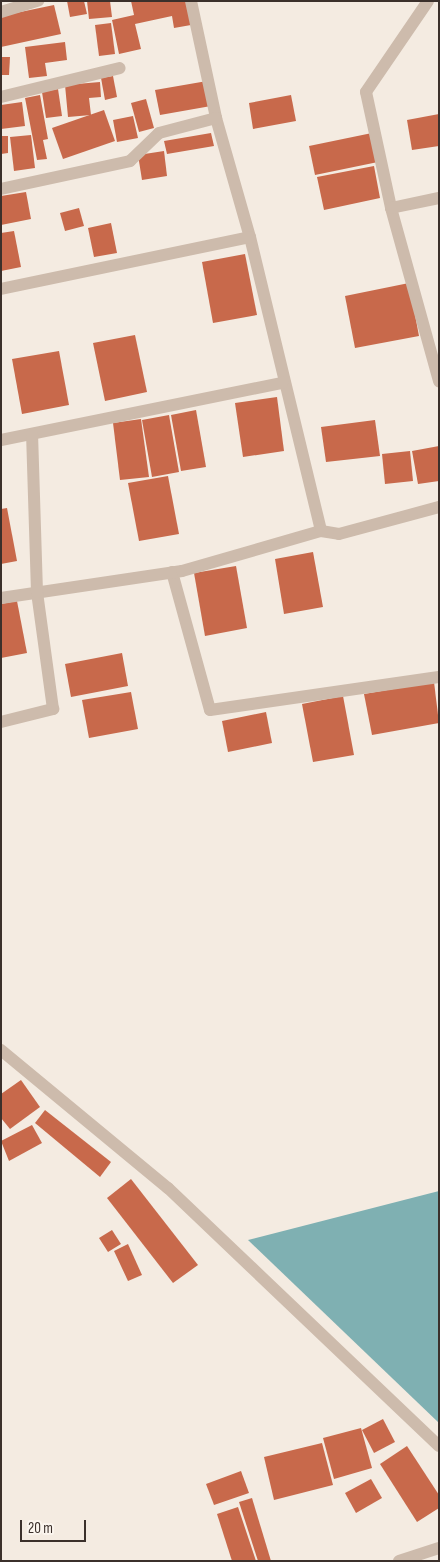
<!DOCTYPE html>
<style>
body{margin:0}
#map{position:relative;width:440px;height:1562px;overflow:hidden;background:#f4ebe1;font-family:"Sofia Sans Condensed",sans-serif}
div>[style]{position:absolute}
[style*='--x']{left:calc(var(--x)*1px);top:calc(var(--y)*1px);width:calc(var(--w)*1px);rotate:calc(var(--a)*1deg)}
.water>*{inset:0;background:#7fb0b2}
.building>*{inset:0;background:#c8694b}
.minor>*{height:12px;margin:-6px;padding:0 6px;transform-origin:6px;border-radius:6px;background:#cdbbac}
span{translate:-50% -50%;white-space:nowrap;text-align:center;line-height:1.15;-webkit-text-stroke:4px #fbf5ee;paint-order:stroke}
.frame{position:absolute;inset:0;border:2px solid #3b302b;pointer-events:none}
.scale{position:absolute;left:20px;top:1520px;width:66px;height:22px;box-sizing:border-box;border:2px solid #3b302b;border-top:0;padding-left:6px;font-size:15px;line-height:18px;white-space:nowrap;color:#3b302b;-webkit-text-stroke:4px #fbf5ee;paint-order:stroke}
</style>
<div id="map">
<div class="water">
<i style="clip-path:polygon(439px 1191px,439px 1423px,248px 1240px)"></i>
</div>
<div class="building">
<i style="clip-path:polygon(67px 1px,84px 1px,87px 14px,70px 17px)"></i>
<i style="clip-path:polygon(87px 1px,110px 1px,112px 17px,89px 19px)"></i>
<i style="clip-path:polygon(131px 1px,187px 1px,191px 25px,174px 28px,172px 16px,135px 24px,141px 49px,119px 54px,112px 20px,134px 15px)"></i>
<i style="clip-path:polygon(54px 5px,61px 34px,1px 47px,1px 16px)"></i>
<i style="clip-path:polygon(111px 23px,115px 54px,99px 56px,95px 25px)"></i>
<i style="clip-path:polygon(65px 42px,67px 60px,45px 63px,47px 76px,29px 78px,25px 47px)"></i>
<i style="clip-path:polygon(1px 57px,10px 57px,9px 75px,1px 75px)"></i>
<i style="clip-path:polygon(113px 76px,117px 97px,105px 100px,101px 78px)"></i>
<i style="clip-path:polygon(207px 81px,211px 106px,160px 115px,155px 90px)"></i>
<i style="clip-path:polygon(100px 82px,101px 97px,89px 98px,91px 115px,68px 117px,65px 85px)"></i>
<i style="clip-path:polygon(58px 89px,62px 116px,46px 118px,42px 92px)"></i>
<i style="clip-path:polygon(40px 95px,48px 139px,43px 140px,47px 159px,37px 160px,25px 98px)"></i>
<i style="clip-path:polygon(291px 95px,296px 121px,253px 129px,249px 103px)"></i>
<i style="clip-path:polygon(146px 99px,154px 128px,139px 132px,131px 103px)"></i>
<i style="clip-path:polygon(22px 102px,25px 126px,1px 129px,1px 105px)"></i>
<i style="clip-path:polygon(104px 110px,115px 141px,63px 159px,52px 128px)"></i>
<i style="clip-path:polygon(439px 114px,439px 146px,412px 150px,407px 120px)"></i>
<i style="clip-path:polygon(133px 116px,138px 138px,117px 142px,113px 120px)"></i>
<i style="clip-path:polygon(211px 133px,214px 146px,167px 154px,164px 141px)"></i>
<i style="clip-path:polygon(372px 133px,378px 162px,315px 175px,309px 146px)"></i>
<i style="clip-path:polygon(31px 135px,35px 168px,14px 171px,10px 137px)"></i>
<i style="clip-path:polygon(1px 136px,8px 136px,8px 153px,1px 154px)"></i>
<i style="clip-path:polygon(164px 151px,167px 176px,142px 180px,138px 155px)"></i>
<i style="clip-path:polygon(374px 166px,380px 198px,324px 210px,317px 177px)"></i>
<i style="clip-path:polygon(26px 192px,31px 219px,1px 225px,1px 196px)"></i>
<i style="clip-path:polygon(79px 208px,84px 226px,65px 231px,60px 213px)"></i>
<i style="clip-path:polygon(111px 223px,117px 253px,94px 257px,88px 228px)"></i>
<i style="clip-path:polygon(14px 231px,21px 267px,1px 271px,1px 233px)"></i>
<i style="clip-path:polygon(245px 254px,257px 315px,213px 323px,202px 262px)"></i>
<i style="clip-path:polygon(409px 283px,419px 336px,355px 348px,345px 296px)"></i>
<i style="clip-path:polygon(135px 335px,147px 392px,105px 401px,93px 343px)"></i>
<i style="clip-path:polygon(59px 351px,69px 405px,22px 414px,12px 359px)"></i>
<i style="clip-path:polygon(277px 397px,284px 451px,243px 457px,235px 403px)"></i>
<i style="clip-path:polygon(196px 410px,206px 467px,181px 471px,171px 415px)"></i>
<i style="clip-path:polygon(169px 415px,179px 472px,152px 477px,142px 420px)"></i>
<i style="clip-path:polygon(141px 419px,149px 477px,120px 480px,113px 423px)"></i>
<i style="clip-path:polygon(375px 420px,380px 456px,326px 462px,321px 427px)"></i>
<i style="clip-path:polygon(439px 446px,439px 481px,418px 484px,412px 451px)"></i>
<i style="clip-path:polygon(410px 451px,413px 481px,385px 484px,382px 454px)"></i>
<i style="clip-path:polygon(168px 476px,179px 534px,139px 541px,128px 483px)"></i>
<i style="clip-path:polygon(7px 508px,17px 561px,1px 564px,1px 509px)"></i>
<i style="clip-path:polygon(313px 552px,323px 607px,284px 614px,275px 559px)"></i>
<i style="clip-path:polygon(236px 566px,247px 628px,205px 636px,194px 573px)"></i>
<i style="clip-path:polygon(17px 601px,27px 653px,1px 658px,1px 604px)"></i>
<i style="clip-path:polygon(122px 653px,128px 686px,71px 697px,65px 664px)"></i>
<i style="clip-path:polygon(434px 682px,439px 723px,372px 735px,364px 694px)"></i>
<i style="clip-path:polygon(131px 692px,138px 729px,89px 738px,82px 700px)"></i>
<i style="clip-path:polygon(343px 696px,354px 755px,313px 762px,302px 704px)"></i>
<i style="clip-path:polygon(266px 712px,272px 743px,228px 752px,222px 721px)"></i>
<i style="clip-path:polygon(21px 1080px,40px 1107px,10px 1129px,1px 1118px,1px 1094px)"></i>
<i style="clip-path:polygon(45px 1110px,111px 1162px,100px 1177px,35px 1123px)"></i>
<i style="clip-path:polygon(32px 1125px,42px 1143px,9px 1161px,1px 1141px)"></i>
<i style="clip-path:polygon(131px 1179px,198px 1265px,173px 1283px,107px 1198px)"></i>
<i style="clip-path:polygon(112px 1230px,121px 1244px,108px 1252px,99px 1238px)"></i>
<i style="clip-path:polygon(128px 1244px,142px 1275px,128px 1281px,114px 1251px)"></i>
<i style="clip-path:polygon(383px 1419px,395px 1442px,374px 1453px,362px 1430px)"></i>
<i style="clip-path:polygon(361px 1428px,372px 1468px,334px 1479px,323px 1438px)"></i>
<i style="clip-path:polygon(322px 1443px,333px 1485px,274px 1500px,264px 1457px)"></i>
<i style="clip-path:polygon(407px 1446px,439px 1495px,439px 1508px,417px 1522px,380px 1464px)"></i>
<i style="clip-path:polygon(241px 1471px,249px 1493px,214px 1505px,206px 1484px)"></i>
<i style="clip-path:polygon(371px 1479px,382px 1498px,356px 1513px,345px 1493px)"></i>
<i style="clip-path:polygon(252px 1498px,271px 1561px,258px 1561px,239px 1502px)"></i>
<i style="clip-path:polygon(238px 1507px,256px 1561px,232px 1561px,217px 1514px)"></i>
</div>
<div class="minor">
<i style="--x:191;--y:1;--w:120;--a:77.9"></i>
<i style="--x:216;--y:118;--w:124;--a:74.1"></i>
<i style="--x:250;--y:237;--w:302;--a:76.4"></i>
<i style="--x:428;--y:1;--w:110;--a:124.3"></i>
<i style="--x:366;--y:92;--w:119;--a:77.8"></i>
<i style="--x:391;--y:208;--w:180;--a:74.5"></i>
<i style="--x:1;--y:12;--w:39;--a:-17"></i>
<i style="--x:1;--y:97;--w:122;--a:-13.7"></i>
<i style="--x:1;--y:189;--w:132;--a:-12.2"></i>
<i style="--x:130;--y:161;--w:40;--a:-44"></i>
<i style="--x:159;--y:133;--w:59;--a:-14.7"></i>
<i style="--x:391;--y:208;--w:49;--a:-11.8"></i>
<i style="--x:1;--y:289;--w:254;--a:-11.8"></i>
<i style="--x:1;--y:440;--w:287;--a:-11.5"></i>
<i style="--x:172;--y:572;--w:143;--a:74.6"></i>
<i style="--x:210;--y:710;--w:231;--a:-8.2"></i>
<i style="--x:1;--y:598;--w:183;--a:-8.5"></i>
<i style="--x:182;--y:571;--w:145;--a:-16.1"></i>
<i style="--x:321;--y:531;--w:18;--a:9"></i>
<i style="--x:339;--y:534;--w:104;--a:-15.1"></i>
<i style="--x:1;--y:722;--w:54;--a:-14"></i>
<i style="--x:53;--y:709;--w:118;--a:-97.8"></i>
<i style="--x:37;--y:592;--w:158;--a:-91.8"></i>
<i style="--x:1;--y:1050;--w:217;--a:39.6"></i>
<i style="--x:168;--y:1188;--w:374;--a:43.6"></i>
<i style="--x:399;--y:1561;--w:42;--a:-18"></i>
</div>
<div class="frame"></div>
<div class="scale">20 m</div>
</div>
